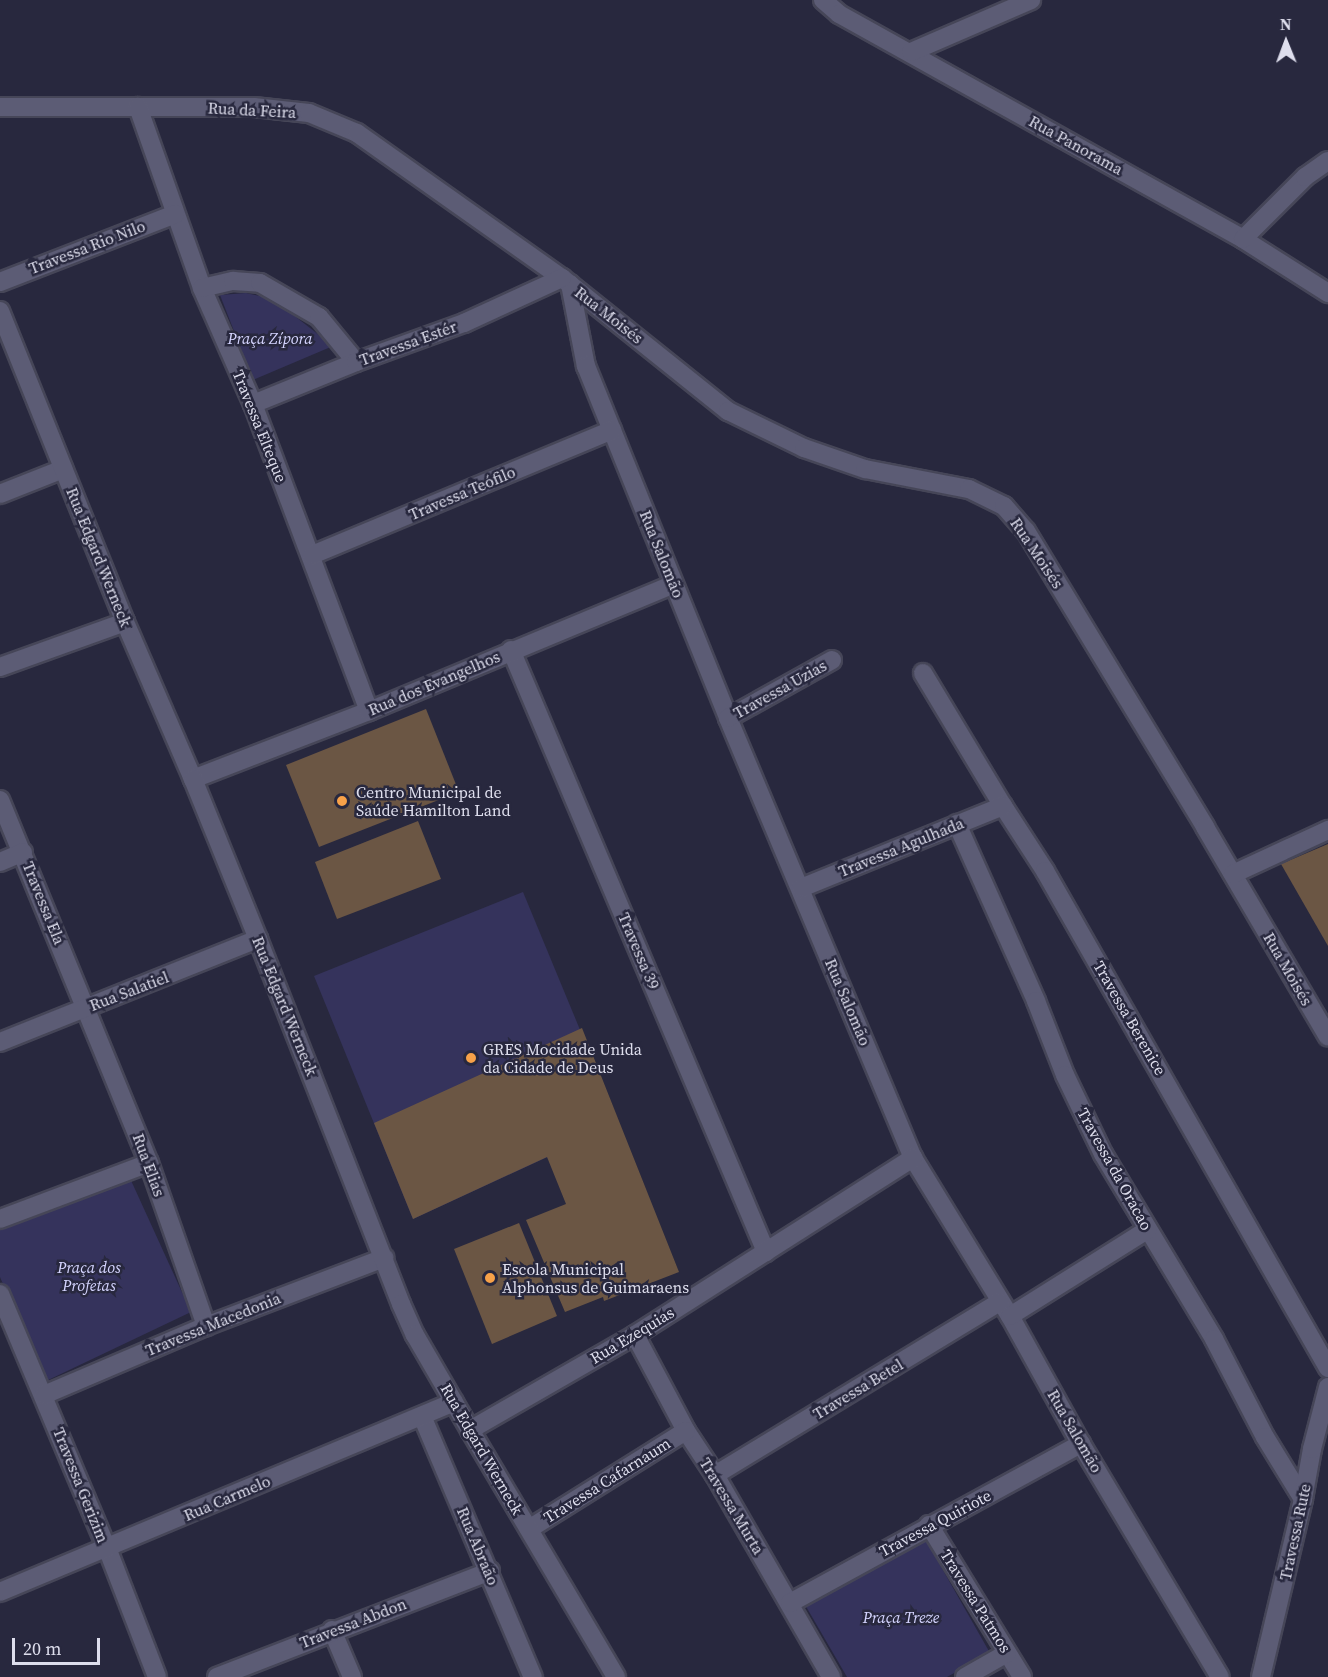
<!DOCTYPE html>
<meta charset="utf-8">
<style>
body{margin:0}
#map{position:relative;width:1328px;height:1677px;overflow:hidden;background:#28283e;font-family:"Source Serif 4",serif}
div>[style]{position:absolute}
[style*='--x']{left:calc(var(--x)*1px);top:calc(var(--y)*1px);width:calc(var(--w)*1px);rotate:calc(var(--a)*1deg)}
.green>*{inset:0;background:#35335c}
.building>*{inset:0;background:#6b5644}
.roads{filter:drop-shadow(2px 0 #464658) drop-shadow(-2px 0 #464658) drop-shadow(0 2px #464658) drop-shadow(0 -2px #464658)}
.street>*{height:18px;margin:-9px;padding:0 9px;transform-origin:9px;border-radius:9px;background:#5c5c75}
.secondary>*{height:18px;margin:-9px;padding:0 9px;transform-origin:9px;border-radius:9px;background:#5c5c75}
.dots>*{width:16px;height:16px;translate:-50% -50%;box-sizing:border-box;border:3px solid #28283e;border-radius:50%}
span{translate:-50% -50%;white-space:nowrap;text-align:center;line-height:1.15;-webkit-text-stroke:5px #28283e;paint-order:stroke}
.street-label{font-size:16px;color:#dedeed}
.park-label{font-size:16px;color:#d5d5ff;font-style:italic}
.poi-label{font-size:16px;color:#dedeed}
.left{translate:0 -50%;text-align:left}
.north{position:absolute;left:1256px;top:12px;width:60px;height:60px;-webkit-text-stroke:4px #28283e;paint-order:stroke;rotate:359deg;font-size:16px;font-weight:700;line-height:24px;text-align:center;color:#dedeed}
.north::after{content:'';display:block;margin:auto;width:21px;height:27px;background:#dedeed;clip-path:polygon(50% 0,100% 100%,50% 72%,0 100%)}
.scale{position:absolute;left:12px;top:1638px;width:88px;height:27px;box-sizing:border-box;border:3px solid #dedeed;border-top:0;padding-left:8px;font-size:18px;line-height:21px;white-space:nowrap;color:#dedeed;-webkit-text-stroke:4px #28283e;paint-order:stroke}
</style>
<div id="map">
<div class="green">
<i style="clip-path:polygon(246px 293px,273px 299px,333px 346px,253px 380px,220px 295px)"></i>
<i style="clip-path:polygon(523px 892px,619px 1124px,413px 1219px,314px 976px)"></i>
<i style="clip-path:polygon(129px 1176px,191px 1312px,44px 1382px,0 1277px,0 1230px)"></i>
<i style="clip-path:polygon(923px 1535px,990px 1653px,947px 1677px,847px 1677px,804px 1603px)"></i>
</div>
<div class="building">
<i style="clip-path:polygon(426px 709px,459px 792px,319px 847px,286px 765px)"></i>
<i style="clip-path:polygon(418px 821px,441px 879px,337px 919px,315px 862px)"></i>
<i style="clip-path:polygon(1328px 844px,1328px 946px,1281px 864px)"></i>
<i style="clip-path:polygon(582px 1028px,679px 1272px,604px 1301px,603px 1297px,565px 1312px,526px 1220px,566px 1204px,547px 1157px,413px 1219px,374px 1123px)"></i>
<i style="clip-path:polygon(519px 1223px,557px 1316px,492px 1344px,454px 1249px)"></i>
</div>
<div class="roads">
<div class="street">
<i style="--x:823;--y:0;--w:21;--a:41"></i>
<i style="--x:839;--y:14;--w:462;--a:29.1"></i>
<i style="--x:1243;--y:239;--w:101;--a:32.4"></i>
<i style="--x:911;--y:52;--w:131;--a:-23.4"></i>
<i style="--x:0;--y:107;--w:254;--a:0"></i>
<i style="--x:254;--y:107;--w:55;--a:6.2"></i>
<i style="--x:309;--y:113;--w:52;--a:22.6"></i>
<i style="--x:357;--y:133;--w:251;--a:35.3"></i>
<i style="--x:562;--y:278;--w:213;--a:38.7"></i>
<i style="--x:728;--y:411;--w:85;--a:26"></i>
<i style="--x:804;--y:448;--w:65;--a:19"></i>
<i style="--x:865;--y:469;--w:106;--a:10.9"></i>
<i style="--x:969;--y:489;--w:39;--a:26"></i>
<i style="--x:1004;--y:506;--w:33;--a:49"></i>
<i style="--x:1026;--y:531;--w:346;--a:58.8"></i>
<i style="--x:1205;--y:827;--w:243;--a:59.6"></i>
<i style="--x:138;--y:107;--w:192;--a:70.5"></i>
<i style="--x:202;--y:288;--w:127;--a:66.3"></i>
<i style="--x:253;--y:404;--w:328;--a:69.3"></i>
<i style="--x:1243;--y:239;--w:88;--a:-45"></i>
<i style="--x:1305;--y:177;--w:28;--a:-35"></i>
<i style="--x:0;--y:282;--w:188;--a:-21.2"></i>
<i style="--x:570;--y:284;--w:84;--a:79"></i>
<i style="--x:586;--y:366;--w:380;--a:68"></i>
<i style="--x:728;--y:718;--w:477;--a:67.2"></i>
<i style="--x:913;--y:1158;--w:185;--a:58.5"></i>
<i style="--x:1010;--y:1316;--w:146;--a:61"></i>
<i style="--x:1081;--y:1444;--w:271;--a:59.2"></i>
<i style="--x:202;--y:288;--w:32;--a:-13"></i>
<i style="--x:233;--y:281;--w:27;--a:4"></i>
<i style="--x:260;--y:283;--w:68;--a:30"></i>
<i style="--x:319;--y:317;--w:58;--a:50.6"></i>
<i style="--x:253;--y:404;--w:111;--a:-22.2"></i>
<i style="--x:356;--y:362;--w:115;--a:-19.9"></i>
<i style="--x:464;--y:323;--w:108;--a:-24.7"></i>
<i style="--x:0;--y:494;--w:68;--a:-21.6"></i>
<i style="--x:312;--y:555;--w:325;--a:-22.6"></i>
<i style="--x:511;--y:650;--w:654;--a:67.04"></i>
<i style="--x:0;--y:667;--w:133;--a:-19.8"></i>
<i style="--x:923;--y:673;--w:155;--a:59"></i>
<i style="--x:1003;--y:806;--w:77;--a:57.1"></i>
<i style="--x:1045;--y:871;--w:572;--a:60.34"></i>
<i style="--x:728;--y:718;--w:119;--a:-29.1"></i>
<i style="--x:193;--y:779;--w:189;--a:-21.1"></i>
<i style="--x:369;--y:711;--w:330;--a:-22.6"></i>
<i style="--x:0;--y:800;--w:392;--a:67.7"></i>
<i style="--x:149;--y:1163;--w:173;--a:70.7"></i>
<i style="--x:957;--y:824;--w:194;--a:65.9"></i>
<i style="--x:1036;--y:1001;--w:79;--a:68.6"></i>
<i style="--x:1065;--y:1075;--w:88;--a:64.3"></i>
<i style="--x:1103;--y:1154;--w:216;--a:59"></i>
<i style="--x:1214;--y:1339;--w:110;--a:62.5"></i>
<i style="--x:1265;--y:1437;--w:73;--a:58.5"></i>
<i style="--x:0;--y:862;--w:25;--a:-23"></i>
<i style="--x:1233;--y:874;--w:105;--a:-24.9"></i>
<i style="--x:801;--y:888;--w:218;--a:-22.1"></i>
<i style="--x:0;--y:1042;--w:278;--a:-21.8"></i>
<i style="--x:0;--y:1219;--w:159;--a:-20.6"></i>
<i style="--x:0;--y:1294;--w:276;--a:67.2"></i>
<i style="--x:107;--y:1548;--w:138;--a:68.8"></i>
<i style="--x:1010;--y:1316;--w:162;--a:-32.1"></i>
<i style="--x:635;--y:1335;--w:109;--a:62"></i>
<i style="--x:686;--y:1431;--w:53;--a:56.6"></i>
<i style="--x:715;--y:1475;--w:233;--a:60.1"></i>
<i style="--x:44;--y:1395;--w:176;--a:-23.1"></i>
<i style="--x:206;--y:1326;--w:191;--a:-20.9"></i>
<i style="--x:422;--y:1416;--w:284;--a:67"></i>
<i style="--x:470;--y:1430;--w:190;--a:-29.9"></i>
<i style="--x:635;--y:1335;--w:330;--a:-32.5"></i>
<i style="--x:715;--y:1475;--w:333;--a:-31.3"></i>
<i style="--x:929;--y:1525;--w:178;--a:58.5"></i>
<i style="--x:529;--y:1529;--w:185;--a:-32"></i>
<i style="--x:0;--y:1592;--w:492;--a:-22.7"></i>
<i style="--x:790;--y:1603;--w:332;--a:-28.7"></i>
<i style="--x:332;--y:1630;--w:51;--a:66.9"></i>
<i style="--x:217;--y:1677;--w:293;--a:-21.2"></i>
<i style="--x:965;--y:1677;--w:48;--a:-29.7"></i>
<i style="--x:1261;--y:1677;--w:183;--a:-76.7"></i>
<i style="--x:1303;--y:1499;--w:51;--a:-79.8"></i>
<i style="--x:1312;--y:1449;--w:64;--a:-75.5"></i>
</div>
<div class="secondary">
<i style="--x:0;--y:311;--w:335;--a:68.1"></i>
<i style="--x:125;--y:622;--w:171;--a:66.6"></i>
<i style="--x:193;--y:779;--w:173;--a:67.9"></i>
<i style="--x:258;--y:939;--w:392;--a:68.6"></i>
<i style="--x:401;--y:1304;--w:34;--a:66"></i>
<i style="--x:415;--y:1335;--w:110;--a:59.9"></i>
<i style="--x:470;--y:1430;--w:287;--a:59.4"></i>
</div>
</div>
<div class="dots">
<i style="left:342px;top:801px;background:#f7a149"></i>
<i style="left:471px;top:1058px;background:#f7a149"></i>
<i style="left:490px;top:1278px;background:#f7a149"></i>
</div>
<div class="street-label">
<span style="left:252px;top:110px;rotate:3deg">Rua da Feira</span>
<span style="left:1076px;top:145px;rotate:29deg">Rua Panorama</span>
<span style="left:87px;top:247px;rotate:-21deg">Travessa Rio Nilo</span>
<span style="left:609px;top:315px;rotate:38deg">Rua Moisés</span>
<span style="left:408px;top:343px;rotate:-20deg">Travessa Estér</span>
<span style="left:260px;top:426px;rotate:68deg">Travessa Elteque</span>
<span style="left:462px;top:493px;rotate:-23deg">Travessa Teófilo</span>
<span style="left:1037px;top:553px;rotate:56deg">Rua Moisés</span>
<span style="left:662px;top:554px;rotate:68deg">Rua Salomão</span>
<span style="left:99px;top:557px;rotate:68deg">Rua Edgard Werneck</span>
<span style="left:434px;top:683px;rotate:-23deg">Rua dos Evangelhos</span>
<span style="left:780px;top:689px;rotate:-29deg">Travessa Uzias</span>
<span style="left:901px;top:847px;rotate:-22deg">Travessa Agulhada</span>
<span style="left:44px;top:903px;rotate:68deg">Travessa Ela</span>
<span style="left:639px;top:951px;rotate:67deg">Travessa 39</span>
<span style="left:1288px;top:969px;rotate:60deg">Rua Moisés</span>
<span style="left:129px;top:991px;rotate:-21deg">Rua Salatiel</span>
<span style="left:848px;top:1002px;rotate:67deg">Rua Salomão</span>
<span style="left:285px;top:1006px;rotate:68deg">Rua Edgard Werneck</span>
<span style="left:1130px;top:1018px;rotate:60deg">Travessa Berenice</span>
<span style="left:149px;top:1165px;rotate:70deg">Rua Elias</span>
<span style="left:1115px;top:1169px;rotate:61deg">Travessa da Oracao</span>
<span style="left:213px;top:1324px;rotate:-22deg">Travessa Macedonia</span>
<span style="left:632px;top:1335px;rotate:-31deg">Rua Ezequias</span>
<span style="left:858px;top:1389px;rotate:-31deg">Travessa Betel</span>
<span style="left:1075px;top:1431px;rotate:60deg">Rua Salomão</span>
<span style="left:482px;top:1449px;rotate:60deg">Rua Edgard Werneck</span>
<span style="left:607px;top:1480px;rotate:-32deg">Travessa Cafarnaum</span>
<span style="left:81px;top:1485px;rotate:68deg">Travessa Gerizim</span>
<span style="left:227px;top:1498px;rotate:-23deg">Rua Carmelo</span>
<span style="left:732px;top:1506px;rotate:59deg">Travessa Murta</span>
<span style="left:935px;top:1523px;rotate:-28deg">Travessa Quiriote</span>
<span style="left:1295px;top:1532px;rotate:-78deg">Travessa Rute</span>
<span style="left:478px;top:1546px;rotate:67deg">Rua Abraão</span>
<span style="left:976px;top:1601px;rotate:58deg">Travessa Patmos</span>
<span style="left:353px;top:1623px;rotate:-21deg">Travessa Abdon</span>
</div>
<div class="park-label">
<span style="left:270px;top:338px">Praça Zípora</span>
<span style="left:89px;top:1276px">Praça dos<br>Profetas</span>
<span style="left:901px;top:1617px">Praça Treze</span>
</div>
<div class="poi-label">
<span class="left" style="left:356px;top:801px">Centro Municipal de<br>Saúde Hamilton Land</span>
<span class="left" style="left:483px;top:1058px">GRES Mocidade Unida<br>da Cidade de Deus</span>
<span class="left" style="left:502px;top:1278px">Escola Municipal<br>Alphonsus de Guimaraens</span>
</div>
<div class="north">N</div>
<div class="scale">20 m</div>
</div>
